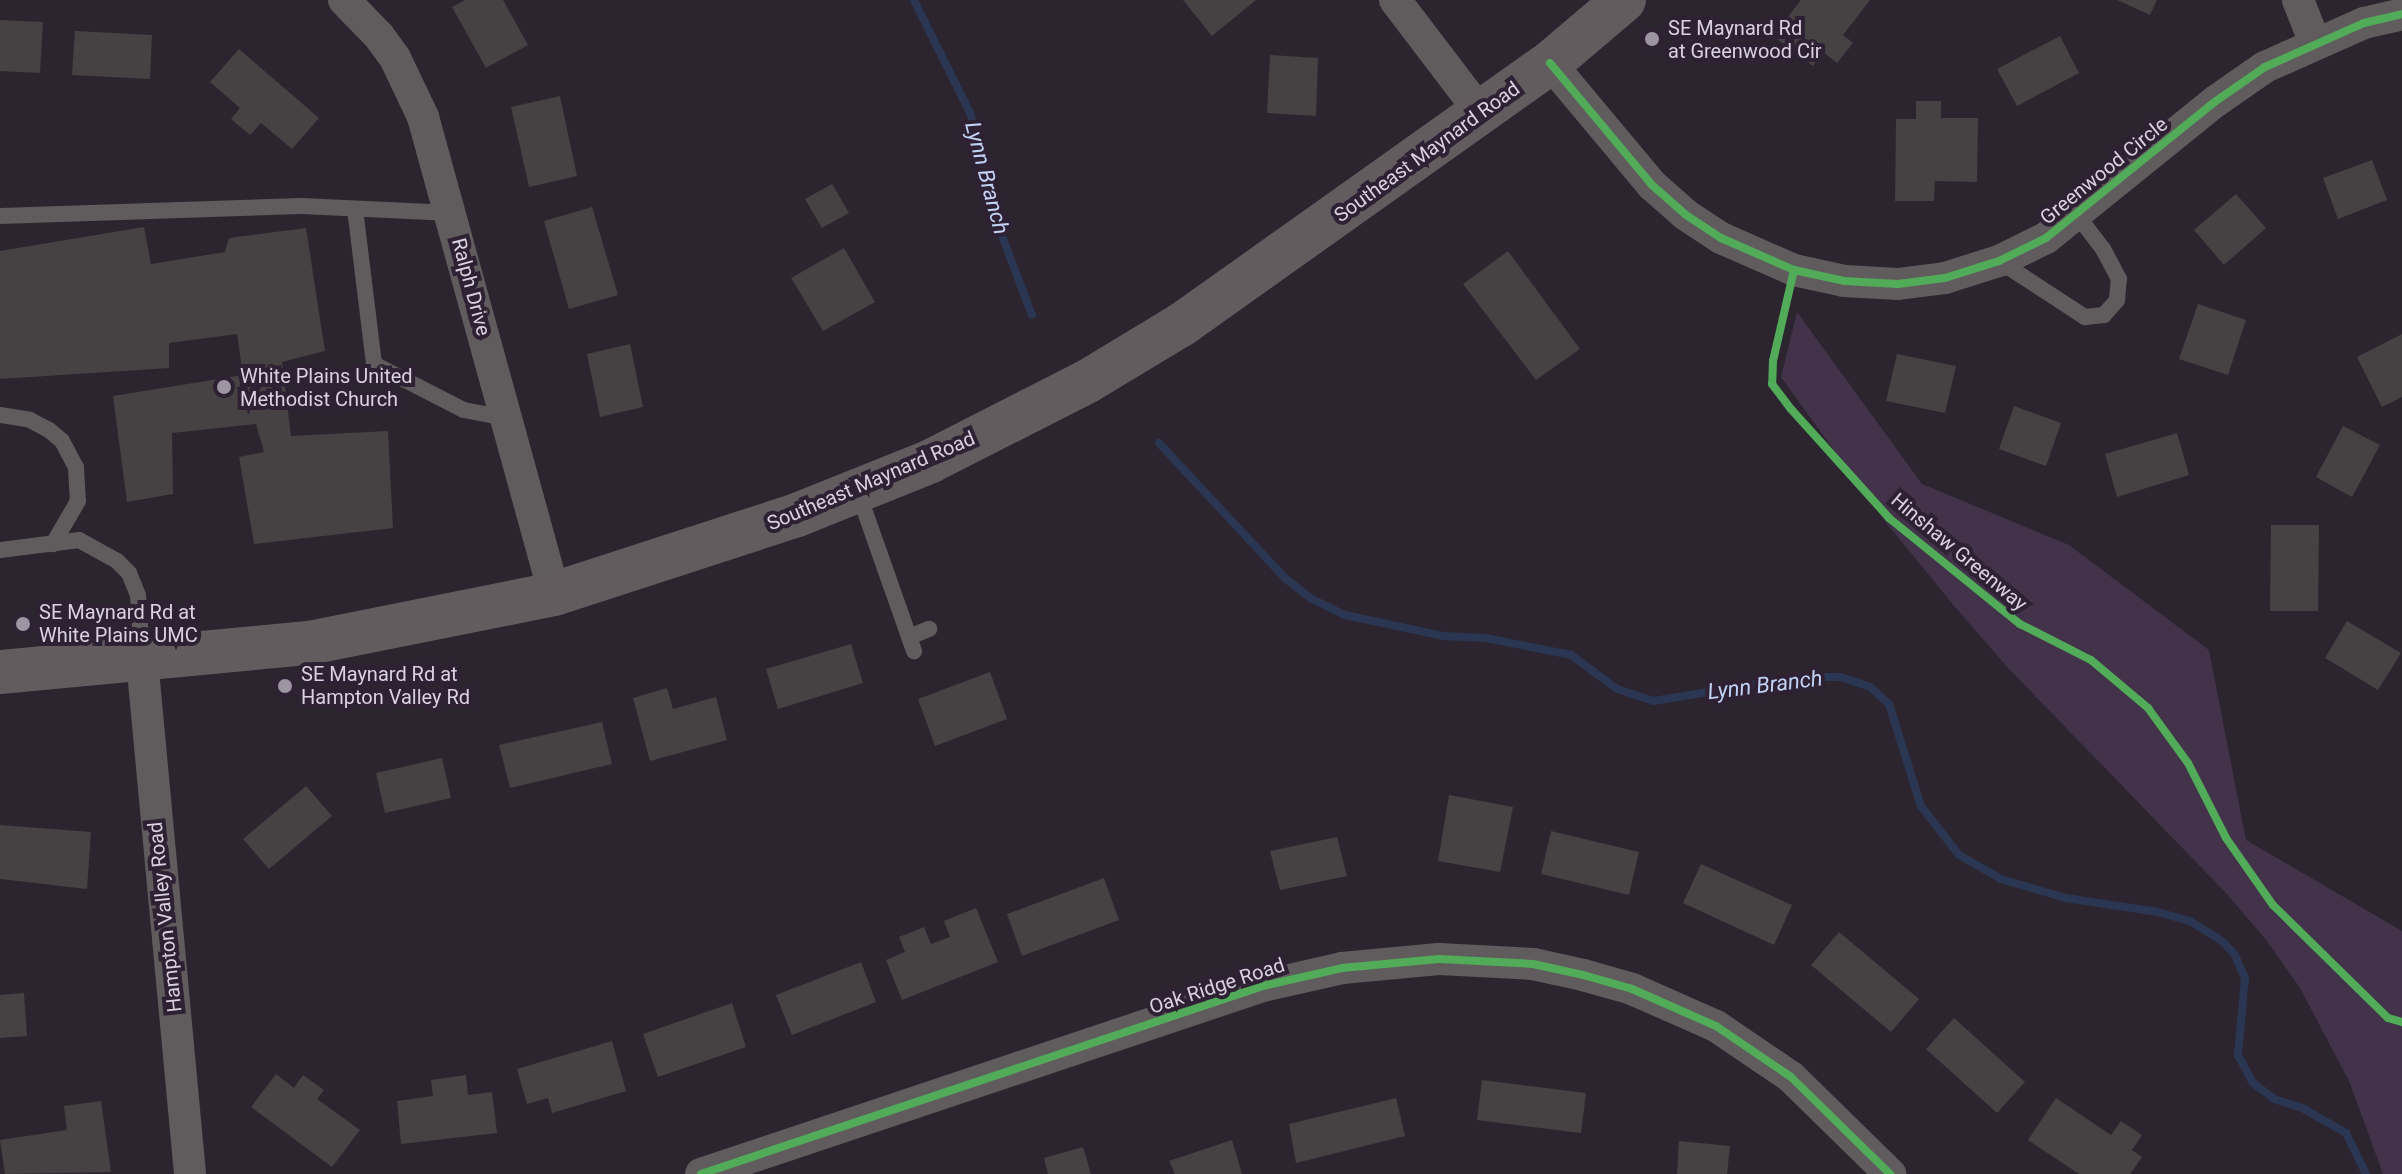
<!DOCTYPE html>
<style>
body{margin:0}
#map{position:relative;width:2402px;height:1174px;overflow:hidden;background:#2c252f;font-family:Roboto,sans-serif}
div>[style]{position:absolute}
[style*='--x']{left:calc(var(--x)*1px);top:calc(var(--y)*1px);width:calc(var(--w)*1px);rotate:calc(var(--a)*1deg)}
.green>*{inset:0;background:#42324a}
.stream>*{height:8px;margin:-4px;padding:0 4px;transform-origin:4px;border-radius:4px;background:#2a3652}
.building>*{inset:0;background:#464142}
.service>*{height:16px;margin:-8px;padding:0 8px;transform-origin:8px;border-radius:8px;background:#605c5d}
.minor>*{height:32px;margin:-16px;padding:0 16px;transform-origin:16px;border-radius:16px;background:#605c5d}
.primary>*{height:44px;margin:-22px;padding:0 22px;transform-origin:22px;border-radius:22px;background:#625c5f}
.cycleway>*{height:8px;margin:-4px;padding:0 4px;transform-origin:4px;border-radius:4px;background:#51ab58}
.dots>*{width:22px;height:22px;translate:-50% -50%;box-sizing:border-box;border:4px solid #2e2133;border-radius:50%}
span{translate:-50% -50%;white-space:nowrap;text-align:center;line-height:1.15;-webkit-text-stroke:8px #2e2133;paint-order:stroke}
.poi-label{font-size:20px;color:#dad2de}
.left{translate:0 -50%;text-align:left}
.street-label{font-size:20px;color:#dad2de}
.water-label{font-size:22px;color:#c2d3f5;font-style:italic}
</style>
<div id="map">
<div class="green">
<i style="clip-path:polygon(1797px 312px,1922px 484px,2069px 545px,2209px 650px,2246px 840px,2402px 931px,2402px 1174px,2383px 1174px,2349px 1081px,2300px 988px,2267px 941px,2227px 894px,2009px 669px,1955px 607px,1888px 525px,1781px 377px)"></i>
</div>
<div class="stream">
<i style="--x:914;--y:0;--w:128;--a:63.6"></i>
<i style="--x:971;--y:115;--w:99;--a:77.2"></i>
<i style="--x:993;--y:212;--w:110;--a:69.3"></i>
<i style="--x:1159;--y:443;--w:186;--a:47"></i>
<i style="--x:1286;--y:579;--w:31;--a:38"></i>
<i style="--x:1310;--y:598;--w:39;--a:26"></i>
<i style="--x:1345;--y:615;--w:100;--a:12.1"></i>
<i style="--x:1443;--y:636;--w:43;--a:2.7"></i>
<i style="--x:1486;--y:638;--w:87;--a:11.3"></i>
<i style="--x:1571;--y:655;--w:57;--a:36.5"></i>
<i style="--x:1617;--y:689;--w:38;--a:18"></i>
<i style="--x:1653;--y:701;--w:151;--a:-9.2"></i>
<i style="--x:1802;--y:677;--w:38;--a:0"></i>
<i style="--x:1840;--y:677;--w:32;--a:18"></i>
<i style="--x:1870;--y:687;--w:25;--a:42"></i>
<i style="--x:1889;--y:704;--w:107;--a:72.6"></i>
<i style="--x:1921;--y:806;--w:62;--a:52.2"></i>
<i style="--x:1959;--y:855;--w:48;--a:29.7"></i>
<i style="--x:2001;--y:879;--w:68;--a:16.3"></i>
<i style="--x:2066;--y:898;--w:93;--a:8.7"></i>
<i style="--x:2158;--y:912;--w:33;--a:16"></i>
<i style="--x:2190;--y:921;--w:39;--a:32"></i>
<i style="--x:2223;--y:942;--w:18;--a:47"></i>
<i style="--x:2235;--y:955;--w:25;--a:67"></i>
<i style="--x:2245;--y:978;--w:77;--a:95.2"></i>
<i style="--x:2238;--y:1055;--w:32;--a:62"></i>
<i style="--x:2253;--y:1083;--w:26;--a:37"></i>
<i style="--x:2274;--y:1099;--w:32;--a:18"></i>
<i style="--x:2304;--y:1109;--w:48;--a:29.7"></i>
<i style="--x:2346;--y:1133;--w:46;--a:64"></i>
</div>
<div class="building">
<i style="clip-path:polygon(465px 0,503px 0,528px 45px,486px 68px,452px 7px)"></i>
<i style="clip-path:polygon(1183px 0,1256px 0,1212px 36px)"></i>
<i style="clip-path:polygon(1801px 0,1870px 0,1843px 35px,1853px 43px,1837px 63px,1823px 52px,1813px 66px,1773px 36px)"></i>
<i style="clip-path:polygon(2117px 0,2157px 0,2150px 15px)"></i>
<i style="clip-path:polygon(0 20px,43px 22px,40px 73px,0 71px)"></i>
<i style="clip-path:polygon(75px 31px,152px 35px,150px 79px,72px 75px)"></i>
<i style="clip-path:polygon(2060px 36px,2079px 73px,2017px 106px,1997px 69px)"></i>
<i style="clip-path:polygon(239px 49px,319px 118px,292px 149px,261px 123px,250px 135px,231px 119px,240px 108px,210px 82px)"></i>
<i style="clip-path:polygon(1270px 55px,1318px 58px,1316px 116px,1267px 113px)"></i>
<i style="clip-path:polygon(560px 96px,577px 176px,529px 187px,511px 107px)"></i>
<i style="clip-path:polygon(1916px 101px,1941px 101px,1941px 118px,1978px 118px,1977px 182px,1935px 181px,1934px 201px,1895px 201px,1896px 119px,1916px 119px)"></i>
<i style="clip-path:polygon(2372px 160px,2387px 200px,2338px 219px,2323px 178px)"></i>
<i style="clip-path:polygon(832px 184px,849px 213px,822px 228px,805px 199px)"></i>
<i style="clip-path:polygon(2236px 194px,2266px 228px,2224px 265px,2194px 230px)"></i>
<i style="clip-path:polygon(592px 207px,618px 295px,569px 309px,544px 221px)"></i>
<i style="clip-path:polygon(144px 227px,151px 264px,225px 252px,229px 238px,306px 228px,325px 351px,282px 362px,291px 436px,388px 431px,393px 528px,254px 544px,239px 457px,264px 452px,256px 424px,172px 433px,173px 494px,127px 502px,113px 396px,243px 375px,237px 334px,169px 343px,169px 368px,0 379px,0 251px)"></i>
<i style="clip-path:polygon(844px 248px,875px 302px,823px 331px,791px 278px)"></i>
<i style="clip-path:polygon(1508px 251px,1580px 349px,1536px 380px,1463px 284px)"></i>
<i style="clip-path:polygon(2198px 304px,2246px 320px,2228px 375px,2179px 359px)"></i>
<i style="clip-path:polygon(2402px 334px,2402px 397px,2382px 407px,2357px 357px)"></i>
<i style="clip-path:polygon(630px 344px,643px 407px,600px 417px,587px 354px)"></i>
<i style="clip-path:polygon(1897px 354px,1956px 366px,1945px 413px,1886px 401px)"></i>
<i style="clip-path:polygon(2014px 406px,2061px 423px,2046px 466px,1999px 449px)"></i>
<i style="clip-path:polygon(2343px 426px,2380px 445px,2352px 497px,2316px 477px)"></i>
<i style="clip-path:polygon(2177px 433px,2189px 475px,2117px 497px,2105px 454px)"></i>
<i style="clip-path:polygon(2271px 525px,2319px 525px,2318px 611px,2270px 611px)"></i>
<i style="clip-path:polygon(2347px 621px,2401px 653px,2378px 690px,2325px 658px)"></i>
<i style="clip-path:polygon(851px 644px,863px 683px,778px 709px,766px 669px)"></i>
<i style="clip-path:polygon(990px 672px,1007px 719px,935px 746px,918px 699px)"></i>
<i style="clip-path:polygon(667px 688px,673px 709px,716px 697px,727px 740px,650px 761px,633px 698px)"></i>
<i style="clip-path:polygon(602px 722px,612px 764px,510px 788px,499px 745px)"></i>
<i style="clip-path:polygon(442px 758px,451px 798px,385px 813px,376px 773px)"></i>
<i style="clip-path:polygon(306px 786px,332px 816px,269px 869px,243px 839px)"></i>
<i style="clip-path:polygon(1449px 795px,1513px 807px,1500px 872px,1438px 861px)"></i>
<i style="clip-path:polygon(0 825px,91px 832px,87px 889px,0 879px)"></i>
<i style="clip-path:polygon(1551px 831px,1639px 852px,1629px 895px,1541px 874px)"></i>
<i style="clip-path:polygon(1337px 837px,1347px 876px,1280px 890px,1270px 851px)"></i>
<i style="clip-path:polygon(1701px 864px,1792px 905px,1774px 945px,1683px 903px)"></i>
<i style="clip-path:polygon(1104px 878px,1119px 920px,1022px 956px,1007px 914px)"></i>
<i style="clip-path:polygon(976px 908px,998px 962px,902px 1000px,886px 960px,905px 952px,899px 937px,924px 927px,931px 944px,950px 937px,944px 921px)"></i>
<i style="clip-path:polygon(1839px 932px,1919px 999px,1891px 1032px,1811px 965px)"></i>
<i style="clip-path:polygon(861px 962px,876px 1002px,792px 1035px,776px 995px)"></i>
<i style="clip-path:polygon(24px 993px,27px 1036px,0 1038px,0 995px)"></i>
<i style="clip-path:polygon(732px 1003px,746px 1047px,658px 1077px,643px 1034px)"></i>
<i style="clip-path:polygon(1954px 1018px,2025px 1082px,1997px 1113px,1926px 1049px)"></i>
<i style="clip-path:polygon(612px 1041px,626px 1091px,552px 1113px,548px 1098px,527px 1104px,517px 1069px)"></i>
<i style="clip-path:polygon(276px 1074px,294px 1088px,303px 1075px,324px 1090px,317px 1099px,360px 1130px,332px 1167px,251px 1107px)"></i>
<i style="clip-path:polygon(466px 1075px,468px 1095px,492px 1092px,497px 1133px,401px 1144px,397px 1101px,433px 1096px,431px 1080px)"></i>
<i style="clip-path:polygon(1482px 1080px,1586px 1093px,1581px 1133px,1477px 1120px)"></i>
<i style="clip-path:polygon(1396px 1098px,1405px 1136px,1296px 1163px,1289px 1124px)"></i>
<i style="clip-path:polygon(2056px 1098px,2111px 1135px,2121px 1121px,2142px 1135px,2132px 1150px,2142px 1157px,2130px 1174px,2079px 1174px,2028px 1140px)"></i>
<i style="clip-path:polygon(101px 1101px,111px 1172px,5px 1174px,0 1140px,67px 1130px,64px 1106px)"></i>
<i style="clip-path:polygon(1232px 1140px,1242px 1174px,1175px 1174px,1169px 1161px)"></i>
<i style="clip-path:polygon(1679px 1141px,1730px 1146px,1727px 1174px,1677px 1174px)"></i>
<i style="clip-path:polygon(1083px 1147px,1091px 1174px,1048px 1174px,1044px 1158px)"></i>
</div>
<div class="service">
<i style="--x:355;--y:209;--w:156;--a:83"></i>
<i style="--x:374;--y:364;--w:101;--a:27.1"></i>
<i style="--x:464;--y:410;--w:42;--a:11"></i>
<i style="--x:0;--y:216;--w:302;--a:-1.9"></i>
<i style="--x:302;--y:206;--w:150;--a:2.7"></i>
<i style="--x:1999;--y:261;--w:103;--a:33.1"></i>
<i style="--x:2085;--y:317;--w:19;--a:-6"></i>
<i style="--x:2104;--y:315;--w:20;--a:-49"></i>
<i style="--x:2117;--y:300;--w:21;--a:-85"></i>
<i style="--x:2119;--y:279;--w:34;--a:-118"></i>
<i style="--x:2103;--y:249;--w:43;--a:-127.4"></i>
<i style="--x:0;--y:415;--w:30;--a:9"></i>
<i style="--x:30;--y:420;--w:21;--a:28"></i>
<i style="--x:49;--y:430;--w:17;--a:40"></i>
<i style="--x:62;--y:441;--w:30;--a:62"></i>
<i style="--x:76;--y:467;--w:34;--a:87"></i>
<i style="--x:78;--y:501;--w:50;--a:120.2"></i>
<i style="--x:858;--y:492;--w:169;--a:70.6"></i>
<i style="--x:0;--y:550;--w:80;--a:-7.2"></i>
<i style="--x:79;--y:540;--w:43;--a:28.9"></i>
<i style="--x:117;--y:561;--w:17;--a:45"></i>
<i style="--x:129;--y:573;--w:24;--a:68"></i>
<i style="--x:138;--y:595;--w:64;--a:86.4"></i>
<i style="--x:909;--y:637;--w:22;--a:-22"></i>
</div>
<div class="minor">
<i style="--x:344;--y:0;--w:50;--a:45.8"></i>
<i style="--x:379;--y:36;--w:27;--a:54"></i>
<i style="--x:395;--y:58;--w:65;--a:64.6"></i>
<i style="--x:423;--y:117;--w:495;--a:74.6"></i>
<i style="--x:1395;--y:0;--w:142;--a:52.7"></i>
<i style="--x:2298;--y:0;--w:46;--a:68.4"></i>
<i style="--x:1550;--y:63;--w:159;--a:50.1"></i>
<i style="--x:1652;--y:185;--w:45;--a:41.4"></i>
<i style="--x:1686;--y:215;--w:42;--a:33.3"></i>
<i style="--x:1721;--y:238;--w:80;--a:23.7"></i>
<i style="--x:1794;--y:270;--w:51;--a:12.4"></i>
<i style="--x:1844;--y:281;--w:54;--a:3.2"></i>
<i style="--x:1898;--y:284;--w:47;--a:-7.3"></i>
<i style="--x:1945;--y:278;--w:57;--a:-17.5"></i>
<i style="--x:1999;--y:261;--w:52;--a:-26.1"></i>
<i style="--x:2046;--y:238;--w:218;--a:-38.9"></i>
<i style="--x:2216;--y:101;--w:60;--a:-34.8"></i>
<i style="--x:2265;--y:67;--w:108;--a:-24"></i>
<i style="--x:2364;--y:23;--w:39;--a:-13"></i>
<i style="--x:142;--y:660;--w:516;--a:84.66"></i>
<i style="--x:701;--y:1174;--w:593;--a:-18.5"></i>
<i style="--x:1263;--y:986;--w:81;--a:-12.8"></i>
<i style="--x:1342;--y:968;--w:97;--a:-5.3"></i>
<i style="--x:1439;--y:959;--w:94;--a:3"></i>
<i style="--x:1533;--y:964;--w:51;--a:12.4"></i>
<i style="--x:1583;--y:975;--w:51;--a:15.9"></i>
<i style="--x:1632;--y:989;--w:92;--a:23.8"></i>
<i style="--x:1716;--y:1026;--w:91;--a:34.2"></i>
<i style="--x:1791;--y:1077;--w:139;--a:44.4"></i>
</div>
<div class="primary">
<i style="--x:0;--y:672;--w:310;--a:-5.4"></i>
<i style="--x:309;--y:643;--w:250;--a:-11.3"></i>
<i style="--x:554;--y:594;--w:256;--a:-18"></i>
<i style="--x:797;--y:515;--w:144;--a:-21.9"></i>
<i style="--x:931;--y:461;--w:176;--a:-27"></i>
<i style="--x:1088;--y:381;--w:109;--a:-31.1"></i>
<i style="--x:1181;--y:325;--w:453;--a:-35.4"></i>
<i style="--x:1550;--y:63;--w:97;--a:-40.4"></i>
</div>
<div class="cycleway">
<i style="--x:1550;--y:63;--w:159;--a:50.1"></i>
<i style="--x:1652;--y:185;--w:45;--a:41.4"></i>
<i style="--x:1686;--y:215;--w:42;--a:33.3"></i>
<i style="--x:1721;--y:238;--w:80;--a:23.7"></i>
<i style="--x:1794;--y:270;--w:51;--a:12.4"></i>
<i style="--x:1844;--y:281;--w:54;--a:3.2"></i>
<i style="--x:1898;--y:284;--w:47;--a:-7.3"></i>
<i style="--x:1945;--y:278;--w:57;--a:-17.5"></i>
<i style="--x:1999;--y:261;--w:52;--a:-26.1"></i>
<i style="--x:2046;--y:238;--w:218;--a:-38.9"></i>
<i style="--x:2216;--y:101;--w:60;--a:-34.8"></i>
<i style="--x:2265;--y:67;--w:108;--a:-24"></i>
<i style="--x:2364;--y:23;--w:39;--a:-13"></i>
<i style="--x:1794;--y:270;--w:93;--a:103"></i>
<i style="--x:1773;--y:361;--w:23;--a:92"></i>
<i style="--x:1772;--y:384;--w:31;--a:53"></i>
<i style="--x:1791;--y:409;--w:147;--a:48"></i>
<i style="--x:1889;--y:518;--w:169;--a:39"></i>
<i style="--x:2020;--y:624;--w:80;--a:26.9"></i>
<i style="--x:2091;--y:660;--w:75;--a:40.1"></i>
<i style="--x:2148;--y:708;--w:68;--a:54"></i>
<i style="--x:2188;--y:763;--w:84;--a:63.1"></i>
<i style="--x:2226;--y:838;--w:82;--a:55"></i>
<i style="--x:2273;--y:905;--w:161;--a:44.5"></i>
<i style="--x:2388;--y:1018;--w:15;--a:16"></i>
<i style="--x:701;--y:1174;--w:593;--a:-18.5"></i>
<i style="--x:1263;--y:986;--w:81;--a:-12.8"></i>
<i style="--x:1342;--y:968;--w:97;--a:-5.3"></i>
<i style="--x:1439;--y:959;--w:94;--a:3"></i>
<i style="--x:1533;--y:964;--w:51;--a:12.4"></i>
<i style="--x:1583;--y:975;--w:51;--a:15.9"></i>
<i style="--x:1632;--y:989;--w:92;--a:23.8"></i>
<i style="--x:1716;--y:1026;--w:91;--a:34.2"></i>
<i style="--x:1791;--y:1077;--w:139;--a:44.4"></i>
</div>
<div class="dots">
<i style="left:1652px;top:39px;background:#9d95a1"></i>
<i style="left:224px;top:387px;background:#9d95a1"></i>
<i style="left:23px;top:624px;background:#9d95a1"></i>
<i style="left:285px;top:686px;background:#9d95a1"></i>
</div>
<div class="poi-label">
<span class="left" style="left:1668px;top:40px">SE Maynard Rd<br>at Greenwood Cir</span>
<span class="left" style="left:240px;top:388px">White Plains United<br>Methodist Church</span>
<span class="left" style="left:39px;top:624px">SE Maynard Rd at<br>White Plains UMC</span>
<span class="left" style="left:301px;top:686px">SE Maynard Rd at<br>Hampton Valley Rd</span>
</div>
<div class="street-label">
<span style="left:1427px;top:152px;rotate:-36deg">Southeast Maynard Road</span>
<span style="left:2104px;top:171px;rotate:-39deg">Greenwood Circle</span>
<span style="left:471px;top:287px;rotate:75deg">Ralph Drive</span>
<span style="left:871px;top:481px;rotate:-23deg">Southeast Maynard Road</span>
<span style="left:1959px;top:552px;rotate:40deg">Hinshaw Greenway</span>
<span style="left:165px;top:917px;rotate:-96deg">Hampton Valley Road</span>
<span style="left:1217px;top:986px;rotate:-18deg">Oak Ridge Road</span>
</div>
<div class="water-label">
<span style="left:987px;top:178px;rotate:75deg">Lynn Branch</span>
<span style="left:1765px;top:685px;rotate:-7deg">Lynn Branch</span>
</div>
</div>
